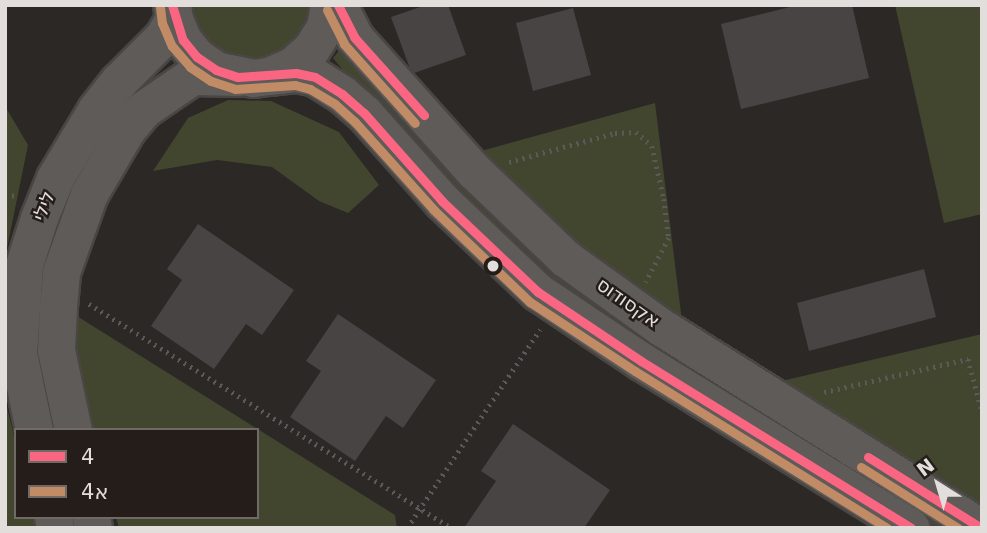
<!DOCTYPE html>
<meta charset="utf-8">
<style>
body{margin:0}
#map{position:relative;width:987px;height:533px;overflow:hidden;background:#2b2826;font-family:"DejaVu Sans",Heebo,sans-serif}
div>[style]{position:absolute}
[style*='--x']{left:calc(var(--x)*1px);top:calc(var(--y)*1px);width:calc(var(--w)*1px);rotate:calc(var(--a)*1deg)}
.green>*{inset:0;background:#42462e}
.building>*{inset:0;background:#484443}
.path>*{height:4.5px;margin-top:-2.25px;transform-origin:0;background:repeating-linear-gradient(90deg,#5c5a59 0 2px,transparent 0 7px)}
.roads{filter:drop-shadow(2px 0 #494644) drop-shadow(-2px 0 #494644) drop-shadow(0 2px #494644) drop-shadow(0 -2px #494644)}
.minor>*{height:37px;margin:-18.5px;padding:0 18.5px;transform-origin:18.5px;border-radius:18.5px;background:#5e5b59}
.bus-1>*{height:9px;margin:-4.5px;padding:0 4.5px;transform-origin:4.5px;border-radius:4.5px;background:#fa6682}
.bus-2>*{height:9px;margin:-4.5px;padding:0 4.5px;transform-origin:4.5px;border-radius:4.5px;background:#c18c65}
.dots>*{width:19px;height:19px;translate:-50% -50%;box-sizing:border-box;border:4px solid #241d19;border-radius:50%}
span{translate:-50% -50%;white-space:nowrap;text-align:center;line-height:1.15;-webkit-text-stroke:5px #241d19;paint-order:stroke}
.street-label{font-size:19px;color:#e2dedb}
.frame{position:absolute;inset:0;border:7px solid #e2dedb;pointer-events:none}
.legend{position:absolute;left:14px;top:428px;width:245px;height:91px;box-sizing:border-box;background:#241d19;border:2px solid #706a67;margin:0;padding:9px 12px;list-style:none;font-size:21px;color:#e2dedb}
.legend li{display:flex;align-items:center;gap:14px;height:35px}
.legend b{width:35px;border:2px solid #706a67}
.north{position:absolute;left:903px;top:449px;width:70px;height:70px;-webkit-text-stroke:5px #241d19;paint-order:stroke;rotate:323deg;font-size:19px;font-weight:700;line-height:28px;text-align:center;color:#e2dedb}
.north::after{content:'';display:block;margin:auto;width:24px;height:32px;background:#e2dedb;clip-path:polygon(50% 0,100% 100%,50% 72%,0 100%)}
</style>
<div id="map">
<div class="green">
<i style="clip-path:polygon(186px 5px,316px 5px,312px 22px,288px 53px,240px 63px,203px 45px)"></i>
<i style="clip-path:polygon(895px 5px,982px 5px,982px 214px,944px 223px)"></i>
<i style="clip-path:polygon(343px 46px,468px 177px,966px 528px,910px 528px,711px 404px,506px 245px,371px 104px,333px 58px)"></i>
<i style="clip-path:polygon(228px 100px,271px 101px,339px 132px,379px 185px,348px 213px,319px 201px,272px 167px,217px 160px,153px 171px,188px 118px)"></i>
<i style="clip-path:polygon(655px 103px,682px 321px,580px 258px,474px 153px)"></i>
<i style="clip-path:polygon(5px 106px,28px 145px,5px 258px)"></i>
<i style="clip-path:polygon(72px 313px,395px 515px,397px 528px,119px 528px,116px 517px,257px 517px,257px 430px,93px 430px,72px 350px)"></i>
<i style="clip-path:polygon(982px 334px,982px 516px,773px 383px)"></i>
<i style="clip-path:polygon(5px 399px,16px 444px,16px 517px,33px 517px,35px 528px,5px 528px)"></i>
</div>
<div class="building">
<i style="clip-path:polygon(426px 5px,448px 5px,466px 55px,414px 73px,409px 66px,391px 17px)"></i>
<i style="clip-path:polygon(798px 5px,852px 5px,869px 78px,741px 109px,721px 24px)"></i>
<i style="clip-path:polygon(573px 8px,591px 75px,533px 91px,516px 23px)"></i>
<i style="clip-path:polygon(198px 224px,294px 290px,262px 335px,246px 324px,214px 369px,151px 326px,182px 280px,167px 269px)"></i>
<i style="clip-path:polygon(924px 269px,936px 317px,809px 351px,797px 303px)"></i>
<i style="clip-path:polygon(338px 314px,436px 380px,403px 428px,386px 416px,355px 461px,290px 417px,321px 371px,306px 361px)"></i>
<i style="clip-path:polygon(513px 424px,610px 490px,584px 528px,464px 528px,496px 481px,481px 471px)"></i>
</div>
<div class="path">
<i style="--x:509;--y:162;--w:110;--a:-15.3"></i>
<i style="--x:615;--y:133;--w:21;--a:-3"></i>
<i style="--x:636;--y:132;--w:21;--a:41"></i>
<i style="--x:652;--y:146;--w:54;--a:77.2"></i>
<i style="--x:664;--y:199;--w:39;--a:83"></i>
<i style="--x:669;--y:238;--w:50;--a:117.6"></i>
<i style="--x:5;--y:197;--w:10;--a:-11"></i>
<i style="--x:89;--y:304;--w:426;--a:31.7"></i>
<i style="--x:824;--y:392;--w:148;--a:-12.9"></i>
<i style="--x:968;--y:359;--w:54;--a:74.9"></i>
<i style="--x:407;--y:528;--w:239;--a:-56.2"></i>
</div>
<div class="roads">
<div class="minor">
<i style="--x:172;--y:5;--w:14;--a:82"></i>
<i style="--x:174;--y:19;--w:23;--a:67"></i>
<i style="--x:183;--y:40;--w:22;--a:51"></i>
<i style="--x:197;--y:57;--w:23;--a:34"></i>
<i style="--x:216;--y:70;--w:38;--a:12"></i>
<i style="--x:253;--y:78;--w:15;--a:-8"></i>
<i style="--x:268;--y:76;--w:26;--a:-23"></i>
<i style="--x:292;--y:66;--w:25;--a:-42"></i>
<i style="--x:311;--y:49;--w:26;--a:-58"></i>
<i style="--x:325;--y:27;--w:22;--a:-80"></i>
<i style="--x:338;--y:5;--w:36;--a:63"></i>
<i style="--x:354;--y:37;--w:180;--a:48.2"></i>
<i style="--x:474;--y:171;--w:126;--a:43.7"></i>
<i style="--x:565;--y:258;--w:118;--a:35.7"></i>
<i style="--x:661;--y:327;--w:378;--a:32.1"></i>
<i style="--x:268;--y:76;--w:28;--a:-6"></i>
<i style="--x:296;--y:73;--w:19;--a:12"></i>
<i style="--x:315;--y:77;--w:32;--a:32"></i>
<i style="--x:342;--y:94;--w:29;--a:41"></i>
<i style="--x:364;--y:113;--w:118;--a:48.4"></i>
<i style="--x:442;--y:201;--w:132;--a:43.5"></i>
<i style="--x:538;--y:292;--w:124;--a:33.8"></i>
<i style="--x:641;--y:361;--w:317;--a:31.7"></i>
<i style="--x:34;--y:430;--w:79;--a:-101.7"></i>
<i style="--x:18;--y:353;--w:88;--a:-86.1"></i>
<i style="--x:24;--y:265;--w:49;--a:-72.3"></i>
<i style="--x:39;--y:218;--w:43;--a:-68.2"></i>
<i style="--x:55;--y:178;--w:79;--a:-58.9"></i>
<i style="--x:96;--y:110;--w:36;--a:-52"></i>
<i style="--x:118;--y:82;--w:64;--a:-45"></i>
<i style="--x:163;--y:37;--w:21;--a:-59"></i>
<i style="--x:73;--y:430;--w:82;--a:-102"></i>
<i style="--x:56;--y:350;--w:43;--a:-87.3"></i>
<i style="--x:58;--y:307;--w:35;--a:-85"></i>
<i style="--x:61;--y:272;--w:83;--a:-70.3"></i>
<i style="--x:89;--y:194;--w:75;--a:-59.7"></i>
<i style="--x:127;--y:129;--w:26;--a:-50"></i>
<i style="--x:144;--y:109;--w:58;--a:-34.5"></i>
<i style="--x:192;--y:76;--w:46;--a:1.2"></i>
<i style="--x:53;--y:517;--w:11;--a:80"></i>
<i style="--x:91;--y:517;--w:11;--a:80"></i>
</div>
</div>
<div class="bus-1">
<i style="--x:172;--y:5;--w:37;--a:73"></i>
<i style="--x:183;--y:40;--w:22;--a:51"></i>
<i style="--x:197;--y:57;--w:23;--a:34"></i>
<i style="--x:216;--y:70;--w:23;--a:18"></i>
<i style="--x:238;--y:77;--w:58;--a:-3.9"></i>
<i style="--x:296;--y:73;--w:19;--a:12"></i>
<i style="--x:315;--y:77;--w:32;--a:32"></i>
<i style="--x:342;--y:94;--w:29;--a:41"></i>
<i style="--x:364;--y:113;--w:118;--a:48.4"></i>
<i style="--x:442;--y:201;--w:132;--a:43.5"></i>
<i style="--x:538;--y:292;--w:124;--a:33.8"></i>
<i style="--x:641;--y:361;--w:317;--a:31.7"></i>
<i style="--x:338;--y:5;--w:36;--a:63"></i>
<i style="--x:354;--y:37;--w:105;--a:48.1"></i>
<i style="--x:868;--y:457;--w:133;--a:32.1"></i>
</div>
<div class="bus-2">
<i style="--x:160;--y:7;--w:16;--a:83"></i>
<i style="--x:162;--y:23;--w:25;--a:67"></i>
<i style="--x:172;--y:46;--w:28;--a:49"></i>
<i style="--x:190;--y:67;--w:25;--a:34"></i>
<i style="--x:211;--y:81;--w:25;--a:18"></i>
<i style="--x:235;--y:89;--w:60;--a:-3.8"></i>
<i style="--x:295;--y:85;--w:16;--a:15"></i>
<i style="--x:310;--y:89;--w:29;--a:31"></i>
<i style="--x:335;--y:104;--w:27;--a:42"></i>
<i style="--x:355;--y:122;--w:118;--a:48.1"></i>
<i style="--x:434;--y:210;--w:133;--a:43.8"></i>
<i style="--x:530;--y:302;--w:126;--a:33.3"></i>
<i style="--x:635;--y:371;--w:297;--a:31.9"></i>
<i style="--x:327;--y:10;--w:38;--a:63"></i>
<i style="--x:344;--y:44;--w:106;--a:48.1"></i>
<i style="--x:861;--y:467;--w:115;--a:32.2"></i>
</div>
<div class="dots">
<i style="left:493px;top:266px;background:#e2dedb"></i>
</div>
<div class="street-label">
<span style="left:44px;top:206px;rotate:-69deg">לילי</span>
<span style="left:628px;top:303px;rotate:35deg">אקסודוס</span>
</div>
<div class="frame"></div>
<ul class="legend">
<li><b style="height:9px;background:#fa6682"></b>4</li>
<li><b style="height:9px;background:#c18c65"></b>4א</li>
</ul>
<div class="north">N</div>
</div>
